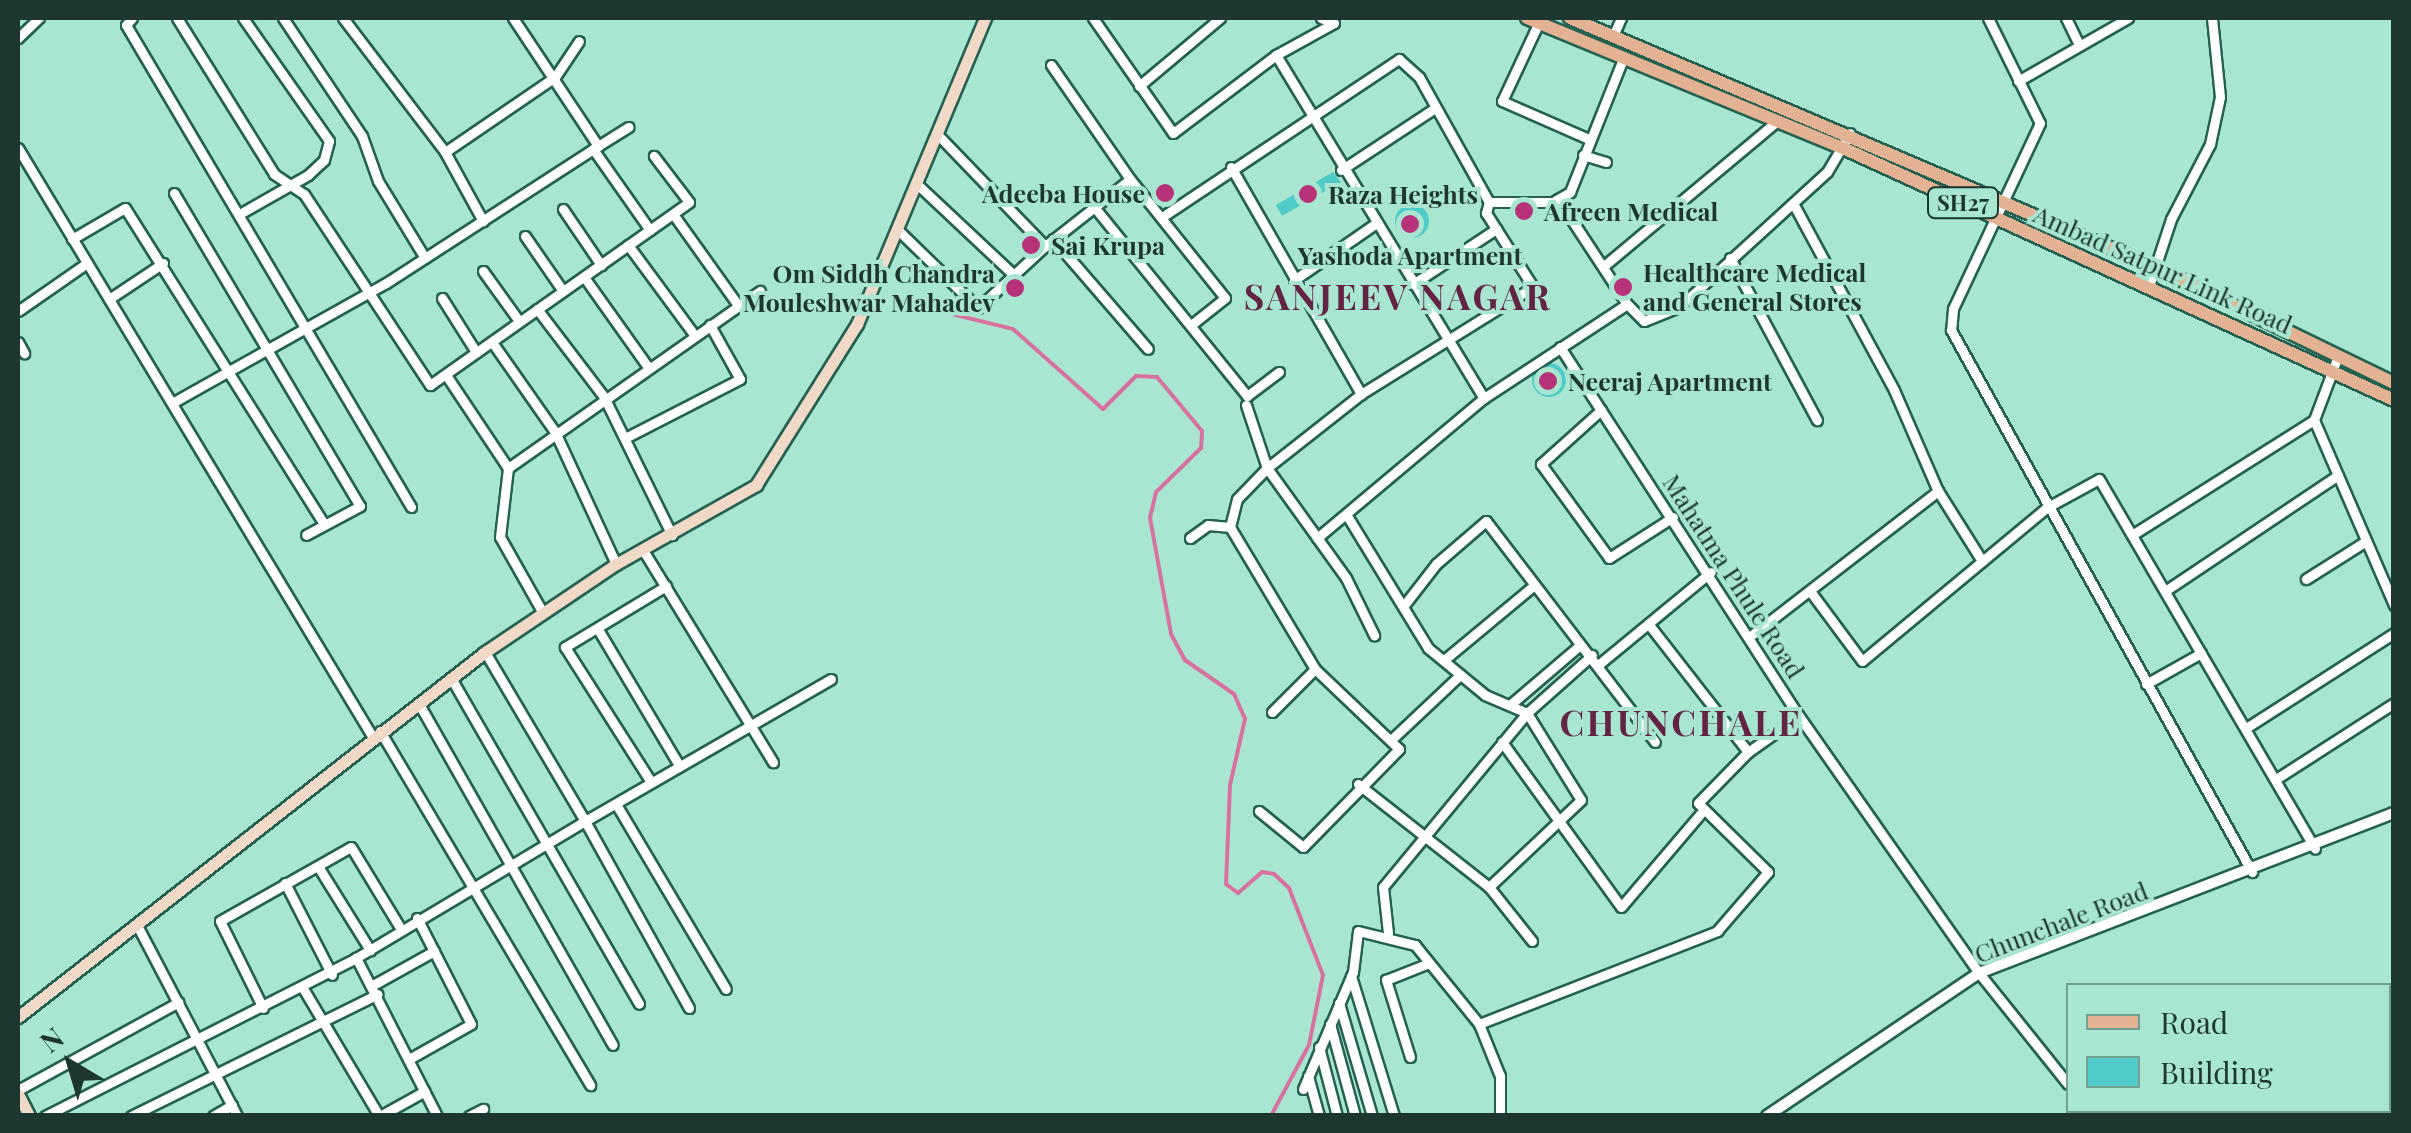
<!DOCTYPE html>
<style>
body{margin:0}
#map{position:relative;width:2411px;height:1133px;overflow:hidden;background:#a8e6d2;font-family:"Playfair Display",serif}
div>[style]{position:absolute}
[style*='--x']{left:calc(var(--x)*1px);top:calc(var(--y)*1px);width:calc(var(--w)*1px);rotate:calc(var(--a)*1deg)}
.stream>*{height:4px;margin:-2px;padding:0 2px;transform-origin:2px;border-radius:2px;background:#d772a0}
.building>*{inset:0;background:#4fccc8}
.round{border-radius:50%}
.roads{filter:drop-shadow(2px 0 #246150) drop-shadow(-2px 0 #246150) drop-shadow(0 2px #246150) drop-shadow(0 -2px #246150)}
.minor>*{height:9px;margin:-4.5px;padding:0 4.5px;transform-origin:4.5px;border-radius:4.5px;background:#fff}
.tertiary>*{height:10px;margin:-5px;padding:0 5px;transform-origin:5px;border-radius:5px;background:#fff}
.secondary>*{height:11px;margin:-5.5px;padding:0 5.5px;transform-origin:5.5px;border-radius:5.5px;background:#f1d9c8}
.primary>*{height:12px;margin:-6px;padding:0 6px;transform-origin:6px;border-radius:6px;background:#e3b292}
.dots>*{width:28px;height:28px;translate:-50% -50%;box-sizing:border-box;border:5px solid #a8e6d2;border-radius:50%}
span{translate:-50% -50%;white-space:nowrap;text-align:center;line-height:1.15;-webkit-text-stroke:8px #a8e6d2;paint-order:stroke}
.shield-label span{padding:2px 8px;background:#a8e6d2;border:2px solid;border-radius:8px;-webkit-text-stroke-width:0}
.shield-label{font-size:22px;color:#1d362f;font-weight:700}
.poi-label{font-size:25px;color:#1d362f;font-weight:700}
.right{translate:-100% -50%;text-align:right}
.left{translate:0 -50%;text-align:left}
.street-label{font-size:25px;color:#1d362f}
.district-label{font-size:35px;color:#632343;font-weight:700;letter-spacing:2.5px}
.frame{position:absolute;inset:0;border:20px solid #1d362f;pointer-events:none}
.legend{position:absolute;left:2066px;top:983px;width:325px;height:130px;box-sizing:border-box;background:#a8e6d2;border:2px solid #70a091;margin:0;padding:12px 18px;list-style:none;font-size:30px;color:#1d362f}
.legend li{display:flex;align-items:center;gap:20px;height:50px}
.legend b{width:50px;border:2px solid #70a091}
.north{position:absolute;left:20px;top:1013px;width:100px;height:100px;-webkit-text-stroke:8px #a8e6d2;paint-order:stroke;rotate:322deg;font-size:28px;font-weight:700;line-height:40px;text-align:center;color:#1d362f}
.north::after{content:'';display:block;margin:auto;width:35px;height:45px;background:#1d362f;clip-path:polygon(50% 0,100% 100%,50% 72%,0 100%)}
</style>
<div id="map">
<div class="stream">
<i style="--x:894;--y:300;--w:122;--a:13.7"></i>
<i style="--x:1013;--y:329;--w:120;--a:41.6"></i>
<i style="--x:1103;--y:409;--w:47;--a:-45"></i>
<i style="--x:1136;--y:376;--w:21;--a:3"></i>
<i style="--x:1157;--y:377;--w:70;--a:50.2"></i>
<i style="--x:1202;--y:431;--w:17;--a:93"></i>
<i style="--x:1201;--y:448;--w:63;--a:135.6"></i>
<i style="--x:1156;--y:492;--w:27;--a:103"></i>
<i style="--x:1150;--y:518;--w:118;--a:79.7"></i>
<i style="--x:1171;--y:634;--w:30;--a:62"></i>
<i style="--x:1185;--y:660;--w:60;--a:34.8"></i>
<i style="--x:1234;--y:694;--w:27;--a:66"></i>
<i style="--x:1245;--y:719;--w:68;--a:102.8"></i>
<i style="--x:1230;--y:785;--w:99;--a:92.3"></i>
<i style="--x:1226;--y:884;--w:15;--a:37"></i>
<i style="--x:1238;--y:893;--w:32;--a:-41"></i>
<i style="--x:1262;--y:872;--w:12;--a:9"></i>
<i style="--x:1274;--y:874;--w:21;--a:43"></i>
<i style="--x:1289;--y:888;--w:93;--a:68.7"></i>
<i style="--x:1323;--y:975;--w:71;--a:101.3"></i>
<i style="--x:1309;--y:1045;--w:81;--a:118.2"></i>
</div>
<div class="building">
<i style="clip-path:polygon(1333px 172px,1341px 182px,1282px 216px,1276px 205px)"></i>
<i class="round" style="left:1395px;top:204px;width:34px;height:34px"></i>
<i class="round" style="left:1532px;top:363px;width:34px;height:34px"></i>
</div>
<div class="roads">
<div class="minor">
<i style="--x:132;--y:18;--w:9;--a:131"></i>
<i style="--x:126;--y:25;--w:560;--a:59.4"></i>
<i style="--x:177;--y:18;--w:184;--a:58.1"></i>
<i style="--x:274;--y:174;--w:36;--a:34"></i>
<i style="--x:304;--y:194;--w:229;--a:56.6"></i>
<i style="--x:430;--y:385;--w:317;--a:-35.2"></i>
<i style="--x:689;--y:202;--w:58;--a:-127.3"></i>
<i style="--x:243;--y:18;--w:150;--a:55"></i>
<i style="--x:329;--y:141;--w:20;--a:105"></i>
<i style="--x:324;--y:160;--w:22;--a:137"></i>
<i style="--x:308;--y:175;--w:75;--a:150.4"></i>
<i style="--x:283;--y:18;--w:142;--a:56.2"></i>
<i style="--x:362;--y:136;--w:48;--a:70.4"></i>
<i style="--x:378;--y:181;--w:90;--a:58.6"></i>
<i style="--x:343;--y:18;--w:168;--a:52.7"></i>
<i style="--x:445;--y:152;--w:79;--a:61.2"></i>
<i style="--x:513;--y:18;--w:154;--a:56.4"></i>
<i style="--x:598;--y:146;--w:36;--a:-32"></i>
<i style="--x:1093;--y:18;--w:140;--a:55.2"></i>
<i style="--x:1173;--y:133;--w:129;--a:-37.1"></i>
<i style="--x:1276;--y:55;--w:66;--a:-28.9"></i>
<i style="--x:1334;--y:23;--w:14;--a:-159"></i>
<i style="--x:1988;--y:18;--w:117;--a:63.7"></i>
<i style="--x:2040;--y:123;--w:205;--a:115.1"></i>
<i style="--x:1953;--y:309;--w:21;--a:95"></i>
<i style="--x:1951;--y:330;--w:620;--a:60.95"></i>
<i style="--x:2066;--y:18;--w:30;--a:64"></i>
<i style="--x:1539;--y:22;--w:87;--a:115.1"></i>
<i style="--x:1502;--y:101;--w:95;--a:23.6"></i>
<i style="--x:1613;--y:36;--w:20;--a:-66"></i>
<i style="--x:18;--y:38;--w:29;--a:-44"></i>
<i style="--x:1276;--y:55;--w:401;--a:58.8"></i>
<i style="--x:1484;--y:398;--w:171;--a:-33.3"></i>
<i style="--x:1627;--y:304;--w:24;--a:45"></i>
<i style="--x:1644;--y:321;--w:38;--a:-22"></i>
<i style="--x:1679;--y:307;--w:200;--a:-42.4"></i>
<i style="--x:1827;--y:172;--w:45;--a:-59.5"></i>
<i style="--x:1051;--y:65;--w:139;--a:55.3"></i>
<i style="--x:2018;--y:81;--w:127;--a:-29.8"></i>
<i style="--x:1139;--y:86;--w:106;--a:-40"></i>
<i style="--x:939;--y:136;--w:153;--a:46.1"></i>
<i style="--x:1045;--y:246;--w:108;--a:-38.2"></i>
<i style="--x:1130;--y:179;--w:152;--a:51.4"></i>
<i style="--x:1225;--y:298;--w:43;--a:141.5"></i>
<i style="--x:18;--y:148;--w:686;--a:58.95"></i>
<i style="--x:593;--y:149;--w:99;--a:54.9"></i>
<i style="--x:445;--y:152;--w:133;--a:-34.3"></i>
<i style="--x:555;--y:77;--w:43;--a:-56.3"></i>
<i style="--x:1583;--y:155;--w:24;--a:17"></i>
<i style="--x:1231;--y:167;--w:262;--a:60.2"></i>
<i style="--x:1361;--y:394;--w:203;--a:-31.9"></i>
<i style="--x:1533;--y:287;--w:88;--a:-122.4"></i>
<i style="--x:1486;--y:213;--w:11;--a:-75"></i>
<i style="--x:1341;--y:170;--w:109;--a:-33.4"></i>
<i style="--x:918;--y:185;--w:132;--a:43.2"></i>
<i style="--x:174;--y:193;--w:364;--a:59.3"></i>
<i style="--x:360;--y:506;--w:61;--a:151.8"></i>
<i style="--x:1558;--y:199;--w:126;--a:56.7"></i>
<i style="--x:1794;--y:205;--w:210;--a:61.6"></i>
<i style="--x:1894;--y:390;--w:110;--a:66.5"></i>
<i style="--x:1938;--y:491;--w:83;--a:57.8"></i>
<i style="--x:1095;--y:208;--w:242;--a:51"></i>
<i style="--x:1247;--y:396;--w:40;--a:-37"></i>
<i style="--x:563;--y:209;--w:68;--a:55.8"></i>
<i style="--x:673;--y:214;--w:112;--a:54.5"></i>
<i style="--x:1162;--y:217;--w:285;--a:-33.7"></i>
<i style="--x:1399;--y:59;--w:27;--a:42"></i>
<i style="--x:1419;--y:77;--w:143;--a:60.8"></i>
<i style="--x:1489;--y:202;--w:64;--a:0"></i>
<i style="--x:1553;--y:202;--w:20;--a:-30"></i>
<i style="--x:1570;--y:192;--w:146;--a:-68.3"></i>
<i style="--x:898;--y:230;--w:112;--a:44.3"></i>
<i style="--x:978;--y:308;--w:91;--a:-42.8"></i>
<i style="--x:525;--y:236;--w:67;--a:55.4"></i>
<i style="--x:72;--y:239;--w:61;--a:-30.3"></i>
<i style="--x:125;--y:208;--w:373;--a:57.8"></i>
<i style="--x:1053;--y:239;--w:145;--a:49.2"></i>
<i style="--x:628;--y:245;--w:113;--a:53.6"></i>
<i style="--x:1730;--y:258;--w:184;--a:61.8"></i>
<i style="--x:1605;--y:265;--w:224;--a:-39.9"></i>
<i style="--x:483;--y:271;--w:62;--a:54.2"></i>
<i style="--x:584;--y:277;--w:110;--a:54.6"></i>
<i style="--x:1294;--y:280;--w:98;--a:-34.7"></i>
<i style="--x:1413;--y:284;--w:100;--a:-33.5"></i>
<i style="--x:2149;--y:286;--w:71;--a:-71.8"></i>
<i style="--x:2171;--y:219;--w:85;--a:-62.5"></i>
<i style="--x:2210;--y:144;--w:48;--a:-78"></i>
<i style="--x:2220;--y:97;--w:79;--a:-95.8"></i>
<i style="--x:442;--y:298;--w:64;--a:57.8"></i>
<i style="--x:109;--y:299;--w:65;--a:-33.7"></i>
<i style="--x:537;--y:309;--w:111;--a:52.7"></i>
<i style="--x:604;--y:397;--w:154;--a:63.8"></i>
<i style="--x:18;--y:311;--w:84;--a:-34.8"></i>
<i style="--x:18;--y:342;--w:13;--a:61"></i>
<i style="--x:492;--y:342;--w:110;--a:55"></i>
<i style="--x:555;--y:432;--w:145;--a:65.2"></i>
<i style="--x:1560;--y:347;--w:440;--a:57.1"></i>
<i style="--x:1799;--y:716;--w:314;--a:55"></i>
<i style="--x:1979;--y:973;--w:142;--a:51.3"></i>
<i style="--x:2338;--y:356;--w:68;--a:110.6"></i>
<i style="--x:2314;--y:420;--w:202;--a:66.6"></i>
<i style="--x:446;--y:375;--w:112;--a:56.3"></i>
<i style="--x:1361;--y:394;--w:120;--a:141.8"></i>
<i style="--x:1267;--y:468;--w:135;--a:54.3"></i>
<i style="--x:1346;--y:578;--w:64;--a:63.8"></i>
<i style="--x:172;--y:403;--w:245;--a:-29.3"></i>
<i style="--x:386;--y:283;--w:252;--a:-32.9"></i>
<i style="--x:1246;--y:405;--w:66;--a:71.6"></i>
<i style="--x:1267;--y:468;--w:43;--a:134.1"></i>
<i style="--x:1237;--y:499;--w:29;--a:104"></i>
<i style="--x:1230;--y:527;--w:165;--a:59.1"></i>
<i style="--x:1315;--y:669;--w:116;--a:43.6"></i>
<i style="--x:1399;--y:749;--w:137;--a:134.4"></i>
<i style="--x:1303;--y:847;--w:57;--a:-140.7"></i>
<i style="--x:1601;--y:410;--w:81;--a:138"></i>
<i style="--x:1541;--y:464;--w:116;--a:54.1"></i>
<i style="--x:1609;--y:558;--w:76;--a:-32.6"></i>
<i style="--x:627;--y:437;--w:127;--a:-27.2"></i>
<i style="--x:740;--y:379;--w:62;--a:-119.1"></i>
<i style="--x:1346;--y:514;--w:157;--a:58.5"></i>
<i style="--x:1428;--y:648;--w:74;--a:39.5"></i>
<i style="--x:1485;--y:695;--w:46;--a:23.2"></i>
<i style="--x:1527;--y:713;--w:102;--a:58.2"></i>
<i style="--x:1581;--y:800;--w:127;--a:136.6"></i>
<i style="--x:2132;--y:535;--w:215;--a:-32.3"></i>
<i style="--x:1190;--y:538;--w:22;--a:-36"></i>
<i style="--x:1208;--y:525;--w:22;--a:5"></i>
<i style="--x:1317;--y:538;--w:218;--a:-40"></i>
<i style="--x:643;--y:550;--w:249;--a:58.5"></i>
<i style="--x:2306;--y:579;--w:71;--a:-32.3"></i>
<i style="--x:1810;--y:591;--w:87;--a:53.4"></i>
<i style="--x:1862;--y:661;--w:239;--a:-39.7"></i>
<i style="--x:2046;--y:508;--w:60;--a:-28.7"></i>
<i style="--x:2099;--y:479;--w:428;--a:59.7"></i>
<i style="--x:2165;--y:591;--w:208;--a:-33.8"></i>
<i style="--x:1405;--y:604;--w:51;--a:-52.2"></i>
<i style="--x:1436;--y:564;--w:66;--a:-40.7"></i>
<i style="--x:1486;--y:521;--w:278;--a:52.6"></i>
<i style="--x:543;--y:613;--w:87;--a:-119.5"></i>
<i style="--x:500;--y:537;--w:69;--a:-83.4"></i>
<i style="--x:508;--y:468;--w:308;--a:-35.1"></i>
<i style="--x:1650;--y:626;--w:160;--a:52.1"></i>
<i style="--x:599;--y:631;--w:156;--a:59.2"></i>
<i style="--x:1753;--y:634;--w:234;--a:-37.7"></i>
<i style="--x:1444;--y:660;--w:116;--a:-39.7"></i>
<i style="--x:1598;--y:665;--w:146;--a:-39.5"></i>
<i style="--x:451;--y:678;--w:376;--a:60"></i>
<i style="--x:2146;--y:684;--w:63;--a:-29.4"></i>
<i style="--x:419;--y:704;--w:392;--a:60.4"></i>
<i style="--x:1511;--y:704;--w:91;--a:-40.5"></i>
<i style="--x:1272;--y:712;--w:61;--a:-45"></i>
<i style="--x:2246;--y:728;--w:176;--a:-32.7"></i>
<i style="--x:380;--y:731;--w:412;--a:59.3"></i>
<i style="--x:1391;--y:740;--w:95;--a:-43.3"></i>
<i style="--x:1502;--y:742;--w:203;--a:54.2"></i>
<i style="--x:1621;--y:907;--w:123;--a:-49.6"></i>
<i style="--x:2276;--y:779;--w:140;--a:-32.8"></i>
<i style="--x:651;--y:782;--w:160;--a:-122.5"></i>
<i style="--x:565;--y:647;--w:118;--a:-31.1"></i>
<i style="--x:1358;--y:784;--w:167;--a:38.2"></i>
<i style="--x:1489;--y:887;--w:69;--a:51.5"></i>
<i style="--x:616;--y:804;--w:215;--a:59.3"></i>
<i style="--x:319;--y:868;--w:97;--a:58.1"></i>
<i style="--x:285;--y:883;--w:103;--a:62.9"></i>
<i style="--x:139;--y:929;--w:211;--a:62.3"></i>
<i style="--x:1388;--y:933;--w:46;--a:-96.2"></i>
<i style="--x:1383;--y:887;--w:226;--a:-50.4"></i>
<i style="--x:1527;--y:713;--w:87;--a:-41.7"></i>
<i style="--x:1351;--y:976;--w:146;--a:72.9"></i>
<i style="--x:373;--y:985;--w:70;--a:-29.1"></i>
<i style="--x:304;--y:990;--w:147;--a:59.2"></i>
<i style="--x:1339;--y:1003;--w:118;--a:73.7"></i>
<i style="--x:263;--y:1008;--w:97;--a:-116.3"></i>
<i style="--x:220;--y:921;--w:150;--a:-29.5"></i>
<i style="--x:351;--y:847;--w:92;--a:58.7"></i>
<i style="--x:689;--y:1008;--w:214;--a:-119.1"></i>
<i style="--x:585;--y:821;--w:284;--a:-30"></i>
<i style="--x:1330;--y:1024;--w:95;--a:74.8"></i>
<i style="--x:1319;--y:1047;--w:71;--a:75.4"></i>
<i style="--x:1410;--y:1057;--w:81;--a:-107.3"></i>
<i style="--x:1386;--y:980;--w:46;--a:-21.6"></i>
<i style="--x:409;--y:1059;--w:71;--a:-29.4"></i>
<i style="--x:471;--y:1024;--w:119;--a:-117"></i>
<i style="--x:1308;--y:1076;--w:41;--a:74.6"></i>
<i style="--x:1303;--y:1089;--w:127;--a:-66.9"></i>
<i style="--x:1353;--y:972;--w:41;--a:-83"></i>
<i style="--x:1358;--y:931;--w:59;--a:13.8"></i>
<i style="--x:1415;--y:945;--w:102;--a:51"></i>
<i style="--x:18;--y:1090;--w:183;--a:-28.7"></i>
<i style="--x:2090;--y:1110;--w:7;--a:56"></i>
<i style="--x:45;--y:1116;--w:349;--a:-26.9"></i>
<i style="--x:131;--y:1116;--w:275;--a:-26.3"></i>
<i style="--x:213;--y:1116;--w:22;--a:-30"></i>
<i style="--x:380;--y:1116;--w:51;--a:-29.1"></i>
<i style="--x:437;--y:1116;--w:178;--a:-117.1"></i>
<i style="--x:356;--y:958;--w:267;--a:-30.9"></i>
<i style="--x:585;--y:821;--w:196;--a:-120.6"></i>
<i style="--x:469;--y:1116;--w:16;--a:-27"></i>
<i style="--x:1500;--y:1116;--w:40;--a:-90"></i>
<i style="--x:1500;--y:1076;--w:56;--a:-112"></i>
<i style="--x:1479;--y:1024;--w:256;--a:-21.3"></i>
<i style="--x:1717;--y:931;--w:78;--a:-49.2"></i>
<i style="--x:1768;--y:872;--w:98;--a:-135.4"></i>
<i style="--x:1698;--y:803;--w:71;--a:-45.6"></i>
<i style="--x:1748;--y:752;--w:62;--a:-35.2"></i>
<i style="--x:2372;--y:1116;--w:10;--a:-37"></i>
</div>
<div class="tertiary">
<i style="--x:1767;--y:1116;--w:256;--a:-34"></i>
<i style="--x:1979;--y:973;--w:445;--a:-21.1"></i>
</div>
<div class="secondary">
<i style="--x:18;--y:1017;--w:593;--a:-38.01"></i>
<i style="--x:485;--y:652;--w:158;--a:-33.9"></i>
<i style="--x:616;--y:564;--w:161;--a:-29.4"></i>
<i style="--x:756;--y:485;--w:190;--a:-57.9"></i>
<i style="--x:857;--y:324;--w:332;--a:-67.3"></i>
<i style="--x:18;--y:1094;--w:25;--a:63"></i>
</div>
<div class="primary">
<i style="--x:1527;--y:18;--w:342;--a:22.4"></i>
<i style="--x:1843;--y:148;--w:606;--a:24.58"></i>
<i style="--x:1570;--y:18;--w:636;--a:23.06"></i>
<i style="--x:2155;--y:267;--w:266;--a:25.9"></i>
</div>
</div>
<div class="dots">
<i style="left:1165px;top:193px;background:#b73278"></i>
<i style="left:1308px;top:194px;background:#b73278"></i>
<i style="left:1524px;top:211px;background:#b73278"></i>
<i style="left:1410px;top:224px;background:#b73278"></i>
<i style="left:1031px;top:245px;background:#b73278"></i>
<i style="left:1623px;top:287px;background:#b73278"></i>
<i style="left:1015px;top:288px;background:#b73278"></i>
<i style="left:1548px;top:381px;background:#b73278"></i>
</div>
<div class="shield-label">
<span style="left:1963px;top:203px">SH27</span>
</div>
<div class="poi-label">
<span class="right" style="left:1145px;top:193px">Adeeba House</span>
<span class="left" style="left:1328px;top:194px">Raza Heights</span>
<span class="left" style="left:1544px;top:211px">Afreen Medical</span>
<span class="left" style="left:1051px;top:245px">Sai Krupa</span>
<span style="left:1410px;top:255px">Yashoda Apartment</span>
<span class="left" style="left:1643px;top:287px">Healthcare Medical<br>and General Stores</span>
<span class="right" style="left:995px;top:288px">Om Siddh Chandra<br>Mouleshwar Mahadev</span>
<span class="left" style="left:1568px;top:381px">Neeraj Apartment</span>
</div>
<div class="street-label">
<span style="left:2163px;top:269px;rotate:24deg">Ambad Satpur Link Road</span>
<span style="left:1734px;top:576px;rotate:57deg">Mahatma Phule Road</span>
<span style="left:2061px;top:922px;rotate:-21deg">Chunchale Road</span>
</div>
<div class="district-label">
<span style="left:1398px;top:296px">SANJEEV NAGAR</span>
<span style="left:1681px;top:722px">CHUNCHALE</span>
</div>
<div class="frame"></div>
<ul class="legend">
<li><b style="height:12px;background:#e3b292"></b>Road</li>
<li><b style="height:28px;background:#4fccc8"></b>Building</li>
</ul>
<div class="north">N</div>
</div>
